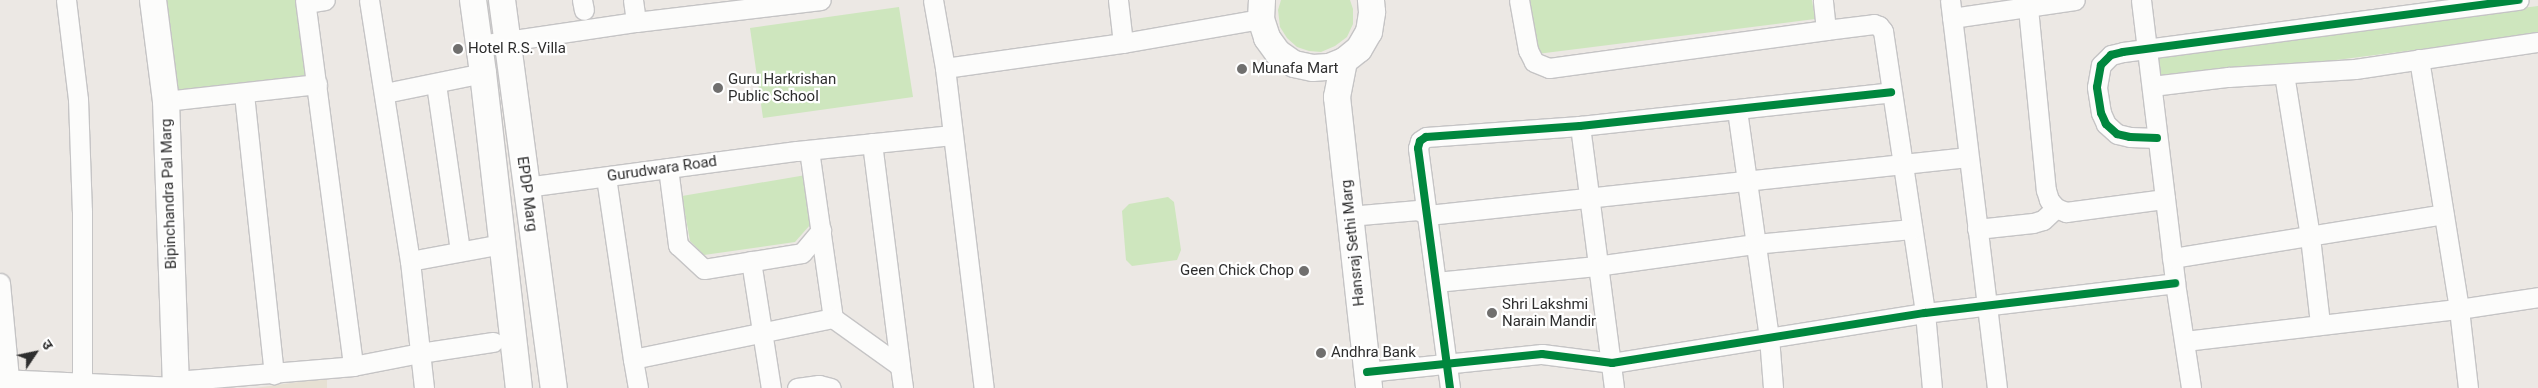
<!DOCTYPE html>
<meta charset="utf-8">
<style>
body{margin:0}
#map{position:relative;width:2538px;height:388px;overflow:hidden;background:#ece8e4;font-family:Roboto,"Noto Sans Devanagari",sans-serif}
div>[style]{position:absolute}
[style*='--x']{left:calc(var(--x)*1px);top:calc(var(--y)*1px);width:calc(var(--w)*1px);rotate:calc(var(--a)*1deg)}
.education>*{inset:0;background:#e6e0d3}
.green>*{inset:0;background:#cee6be}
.roads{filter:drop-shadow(1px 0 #c5c4c5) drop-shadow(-1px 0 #c5c4c5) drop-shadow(0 1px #c5c4c5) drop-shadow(0 -1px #c5c4c5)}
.street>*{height:19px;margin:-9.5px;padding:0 9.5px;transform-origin:9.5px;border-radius:9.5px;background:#fcfcfb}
.secondary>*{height:26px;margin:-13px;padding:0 13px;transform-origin:13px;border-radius:13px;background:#fcfcfb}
.cycleway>*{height:8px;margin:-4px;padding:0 4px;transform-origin:4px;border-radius:4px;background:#00873e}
.dots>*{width:14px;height:14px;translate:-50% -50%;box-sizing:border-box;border:2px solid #fff;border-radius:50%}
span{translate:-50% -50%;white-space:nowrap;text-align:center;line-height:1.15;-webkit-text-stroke:4.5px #fff;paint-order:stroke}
.poi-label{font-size:15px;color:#2e2e2e}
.left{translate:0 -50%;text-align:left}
.right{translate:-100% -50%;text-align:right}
.street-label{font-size:15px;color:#2e2e2e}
.north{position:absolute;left:10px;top:328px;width:50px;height:50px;-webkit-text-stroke:4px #fff;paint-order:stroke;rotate:56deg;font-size:14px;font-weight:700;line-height:20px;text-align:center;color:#2e2e2e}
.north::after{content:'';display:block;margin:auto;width:18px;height:22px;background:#2e2e2e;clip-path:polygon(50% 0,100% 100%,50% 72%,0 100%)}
</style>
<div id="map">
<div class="education">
<i style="clip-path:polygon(327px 378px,327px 388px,255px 388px)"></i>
</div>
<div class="green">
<i style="clip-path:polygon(164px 0,296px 0,307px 78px,175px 91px)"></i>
<i style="clip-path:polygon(1281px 0,1350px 0,1353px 9px,1353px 24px,1347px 37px,1335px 46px,1321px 52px,1309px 51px,1297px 47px,1287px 38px,1280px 27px,1278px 10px)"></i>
<i style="clip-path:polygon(1530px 0,1812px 0,1815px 19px,1537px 54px)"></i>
<i style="clip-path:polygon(2538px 6px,2538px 34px,2159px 83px,2155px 55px)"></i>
<i style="clip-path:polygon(899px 7px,913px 97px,763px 118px,750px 28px)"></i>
<i style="clip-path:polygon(806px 175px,810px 225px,795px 242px,704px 255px,690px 241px,682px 196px)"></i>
<i style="clip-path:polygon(1168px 197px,1174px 202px,1181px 250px,1177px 260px,1132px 266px,1126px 260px,1122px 211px,1129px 204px)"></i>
</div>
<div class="roads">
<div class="street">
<i style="--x:66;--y:0;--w:100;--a:83.1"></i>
<i style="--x:78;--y:99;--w:112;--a:88"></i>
<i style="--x:82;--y:211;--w:170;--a:90"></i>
<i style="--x:305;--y:0;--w:369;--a:82.5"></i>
<i style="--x:369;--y:0;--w:264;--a:81.1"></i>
<i style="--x:410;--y:261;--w:128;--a:83.7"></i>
<i style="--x:582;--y:0;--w:10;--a:79"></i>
<i style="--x:633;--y:0;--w:22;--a:82"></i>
<i style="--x:933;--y:0;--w:69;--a:80"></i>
<i style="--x:945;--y:68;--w:322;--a:83.1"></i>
<i style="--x:1118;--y:0;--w:43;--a:83.4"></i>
<i style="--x:1519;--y:0;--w:51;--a:79.8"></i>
<i style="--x:1528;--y:50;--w:13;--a:63"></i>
<i style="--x:1534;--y:62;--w:16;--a:22"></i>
<i style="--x:1549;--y:68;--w:280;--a:-7.8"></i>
<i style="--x:1826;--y:30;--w:30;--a:-96"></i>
<i style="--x:1950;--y:0;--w:391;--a:83.1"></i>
<i style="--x:2141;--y:0;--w:285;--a:83.1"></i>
<i style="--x:2175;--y:283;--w:106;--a:81.3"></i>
<i style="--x:306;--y:3;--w:19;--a:-9"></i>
<i style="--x:2028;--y:8;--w:183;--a:84.4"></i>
<i style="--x:2046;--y:190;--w:10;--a:73"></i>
<i style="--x:2049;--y:200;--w:11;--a:49"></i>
<i style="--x:2056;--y:208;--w:11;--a:22"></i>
<i style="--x:2066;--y:212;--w:100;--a:-7.5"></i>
<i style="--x:1952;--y:18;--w:124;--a:-8.3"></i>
<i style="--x:1826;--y:30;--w:48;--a:-7.1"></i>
<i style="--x:1874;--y:24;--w:5;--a:22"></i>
<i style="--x:1879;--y:26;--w:6;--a:51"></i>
<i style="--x:1883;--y:31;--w:285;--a:81.5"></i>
<i style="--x:1925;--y:313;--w:75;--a:84.7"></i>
<i style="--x:480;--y:45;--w:158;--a:-8.4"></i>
<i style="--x:636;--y:22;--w:186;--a:-6.8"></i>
<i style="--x:2419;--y:59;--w:253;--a:80.9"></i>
<i style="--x:2459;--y:309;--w:80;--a:83.5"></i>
<i style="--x:945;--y:68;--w:180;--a:-8"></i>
<i style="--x:1123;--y:43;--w:140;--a:-9.9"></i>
<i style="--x:2284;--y:74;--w:165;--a:80.9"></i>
<i style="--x:2310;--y:237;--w:88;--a:83.4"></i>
<i style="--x:436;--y:84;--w:169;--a:81.8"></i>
<i style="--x:2152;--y:86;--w:77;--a:-6.8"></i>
<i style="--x:2228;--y:77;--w:127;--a:-3.6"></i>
<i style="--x:2355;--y:69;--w:185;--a:-8.4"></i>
<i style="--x:385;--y:93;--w:100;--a:-11.5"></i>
<i style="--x:244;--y:94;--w:282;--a:83.9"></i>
<i style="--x:166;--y:101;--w:152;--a:-6.4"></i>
<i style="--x:1737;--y:110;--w:229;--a:82"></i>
<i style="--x:1769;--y:337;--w:51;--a:85.5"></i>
<i style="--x:1580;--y:126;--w:264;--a:82.6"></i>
<i style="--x:2157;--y:138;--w:27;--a:-178"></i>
<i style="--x:2130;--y:137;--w:13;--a:-167"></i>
<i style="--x:2117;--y:134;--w:15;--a:-138"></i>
<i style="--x:2106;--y:124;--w:12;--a:-114"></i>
<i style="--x:2101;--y:113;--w:26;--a:-99"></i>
<i style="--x:2097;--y:87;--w:22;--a:-80"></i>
<i style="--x:2101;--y:65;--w:14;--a:-45"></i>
<i style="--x:2111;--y:55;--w:12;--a:-14"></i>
<i style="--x:2123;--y:52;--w:399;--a:-7.5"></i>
<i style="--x:872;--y:143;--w:225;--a:82.8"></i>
<i style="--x:809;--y:150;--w:170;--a:81.9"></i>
<i style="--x:668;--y:168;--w:78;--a:82.6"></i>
<i style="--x:678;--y:245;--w:35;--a:43"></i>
<i style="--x:704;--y:269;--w:99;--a:-9.3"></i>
<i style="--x:802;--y:253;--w:30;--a:-50"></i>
<i style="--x:606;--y:177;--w:184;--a:81.6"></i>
<i style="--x:526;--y:187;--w:273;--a:-7.6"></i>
<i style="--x:797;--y:151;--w:156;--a:-5.9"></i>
<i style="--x:1349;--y:216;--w:69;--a:-5"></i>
<i style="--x:1418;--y:210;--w:11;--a:27"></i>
<i style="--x:1428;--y:215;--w:543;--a:-6.13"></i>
<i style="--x:1977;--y:229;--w:56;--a:-6.1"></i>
<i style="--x:2033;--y:223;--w:10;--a:-17"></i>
<i style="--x:2043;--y:220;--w:18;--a:-43"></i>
<i style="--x:2172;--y:258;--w:275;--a:-9.2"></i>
<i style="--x:410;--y:261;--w:94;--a:-10.5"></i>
<i style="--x:751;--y:261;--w:129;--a:81.1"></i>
<i style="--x:1436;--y:282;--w:161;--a:-5.7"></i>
<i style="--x:1596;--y:266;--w:161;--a:-7.9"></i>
<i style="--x:1755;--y:244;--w:158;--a:-5.5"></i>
<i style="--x:0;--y:283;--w:96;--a:84.6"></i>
<i style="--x:2185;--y:341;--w:276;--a:-6.7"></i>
<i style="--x:2459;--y:309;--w:80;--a:-8.6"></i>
<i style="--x:1367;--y:372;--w:176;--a:-5.9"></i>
<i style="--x:1542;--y:354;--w:71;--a:7.3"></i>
<i style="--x:1612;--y:363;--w:317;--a:-9.1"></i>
<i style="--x:1925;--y:313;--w:252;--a:-6.8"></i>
<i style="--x:0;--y:379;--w:176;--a:2.6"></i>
<i style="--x:176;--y:381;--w:178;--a:-4.8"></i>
<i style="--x:353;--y:366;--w:68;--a:-11"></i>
<i style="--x:420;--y:353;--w:74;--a:-8.6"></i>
<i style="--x:638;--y:388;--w:29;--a:-100"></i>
<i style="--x:633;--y:359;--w:204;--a:-11.6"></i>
<i style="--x:833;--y:318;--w:82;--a:35.6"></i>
<i style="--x:900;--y:366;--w:22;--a:82"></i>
<i style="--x:797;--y:388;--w:22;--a:-8"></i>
<i style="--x:819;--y:385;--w:12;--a:14"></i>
<i style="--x:1450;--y:388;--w:242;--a:-97.6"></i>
<i style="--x:1418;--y:148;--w:7;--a:-74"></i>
<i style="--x:1420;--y:141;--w:7;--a:-34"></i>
<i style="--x:1426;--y:137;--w:154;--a:-4.1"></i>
<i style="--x:1580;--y:126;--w:313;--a:-6.2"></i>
</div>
<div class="secondary">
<i style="--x:153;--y:0;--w:102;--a:82.7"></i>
<i style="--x:166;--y:101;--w:287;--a:88"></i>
<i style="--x:473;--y:0;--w:74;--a:82.2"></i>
<i style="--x:483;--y:73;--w:317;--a:83.5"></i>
<i style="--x:502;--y:0;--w:391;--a:82.4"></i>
<i style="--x:1262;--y:0;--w:19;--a:93"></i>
<i style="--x:1261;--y:19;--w:20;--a:72"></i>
<i style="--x:1267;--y:38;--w:19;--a:54"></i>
<i style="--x:1278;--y:53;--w:19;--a:35"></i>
<i style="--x:1294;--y:64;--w:19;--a:12"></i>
<i style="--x:1313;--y:68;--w:16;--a:-4"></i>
<i style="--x:1329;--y:67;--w:16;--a:-22"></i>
<i style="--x:1344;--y:61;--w:19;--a:-39"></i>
<i style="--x:1359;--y:49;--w:20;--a:-60"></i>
<i style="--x:1369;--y:32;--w:20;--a:-81"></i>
<i style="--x:1372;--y:12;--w:12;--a:-95"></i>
<i style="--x:1344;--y:61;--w:37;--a:101"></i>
<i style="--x:1337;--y:97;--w:293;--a:83.7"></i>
</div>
</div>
<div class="cycleway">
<i style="--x:2157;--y:138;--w:27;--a:-178"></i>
<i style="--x:2130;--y:137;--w:13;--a:-167"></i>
<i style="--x:2117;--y:134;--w:15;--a:-138"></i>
<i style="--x:2106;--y:124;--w:12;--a:-114"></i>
<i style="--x:2101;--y:113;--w:26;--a:-99"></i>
<i style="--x:2097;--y:87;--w:22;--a:-80"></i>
<i style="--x:2101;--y:65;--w:14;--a:-45"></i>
<i style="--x:2111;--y:55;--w:12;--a:-14"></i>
<i style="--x:2123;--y:52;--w:399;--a:-7.5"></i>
<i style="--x:1367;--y:372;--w:176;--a:-5.9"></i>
<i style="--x:1542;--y:354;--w:71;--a:7.3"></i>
<i style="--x:1612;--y:363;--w:317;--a:-9.1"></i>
<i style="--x:1925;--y:313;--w:252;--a:-6.8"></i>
<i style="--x:1450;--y:388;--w:242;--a:-97.6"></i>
<i style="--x:1418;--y:148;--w:7;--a:-74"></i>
<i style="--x:1420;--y:141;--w:7;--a:-34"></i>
<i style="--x:1426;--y:137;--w:154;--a:-4.1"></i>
<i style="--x:1580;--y:126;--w:313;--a:-6.2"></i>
</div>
<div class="dots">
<i style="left:458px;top:49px;background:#706f6e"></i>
<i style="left:1242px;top:69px;background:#706f6e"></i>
<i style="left:718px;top:88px;background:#706f6e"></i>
<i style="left:1304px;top:271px;background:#706f6e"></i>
<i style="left:1492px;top:313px;background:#706f6e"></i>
<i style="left:1321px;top:353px;background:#706f6e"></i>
</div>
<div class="poi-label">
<span class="left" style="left:468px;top:49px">Hotel R.S. Villa</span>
<span class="left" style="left:1252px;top:69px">Munafa Mart</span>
<span class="left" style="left:728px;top:88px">Guru Harkrishan<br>Public School</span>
<span class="right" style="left:1294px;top:271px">Geen Chick Chop</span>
<span class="left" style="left:1502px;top:313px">Shri Lakshmi<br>Narain Mandir</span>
<span class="left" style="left:1331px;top:353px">Andhra Bank</span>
</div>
<div class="street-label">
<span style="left:662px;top:169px;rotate:-8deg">Gurudwara Road</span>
<span style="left:169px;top:194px;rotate:-92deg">Bipinchandra Pal Marg</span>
<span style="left:527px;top:194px;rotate:82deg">EPDP Marg</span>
<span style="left:1353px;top:243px;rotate:-96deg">Hansraj Sethi Marg</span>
</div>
<div class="north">उ</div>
</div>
